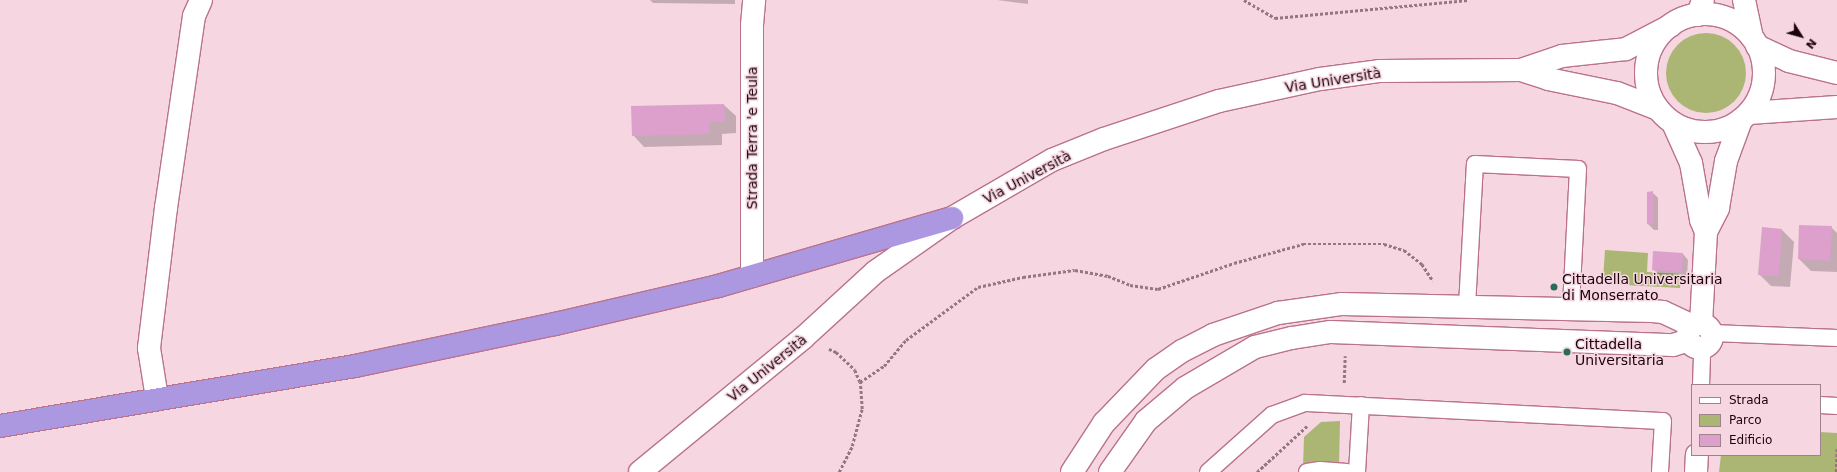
<!DOCTYPE html>
<meta charset="utf-8">
<style>
body{margin:0}
#map{position:relative;width:1837px;height:472px;overflow:hidden;background:#f6d6e0;font-family:"DejaVu Sans",sans-serif}
div>[style]{position:absolute}
[style*='--x']{left:calc(var(--x)*1px);top:calc(var(--y)*1px);width:calc(var(--w)*1px);rotate:calc(var(--a)*1deg)}
.green>*{inset:0;background:#abb674}
.round{border-radius:50%}
.shadow>*{inset:0;background:#0003}
.building>*{inset:0;background:#dda0cd}
.path>*{height:2.5px;margin-top:-1.25px;transform-origin:0;background:repeating-linear-gradient(90deg,#937781 0 3px,transparent 0 5px)}
.roads{filter:drop-shadow(1px 0 #ba728d) drop-shadow(-1px 0 #ba728d) drop-shadow(0 1px #ba728d) drop-shadow(0 -1px #ba728d)}
.lane>*{height:16px;margin:-8px;padding:0 8px;transform-origin:8px;border-radius:8px;background:#fff}
.street>*{height:22px;margin:-11px;padding:0 11px;transform-origin:11px;border-radius:11px;background:#fff}
.street>.ring{margin:-11px;padding:0;box-sizing:content-box;background:none;border:22px solid #fff;border-radius:50%}
.secondary>*{height:22px;margin:-11px;padding:0 11px;transform-origin:11px;border-radius:11px;background:#fff}
.secondary>.ring{margin:-11px;padding:0;box-sizing:content-box;background:none;border:22px solid #fff;border-radius:50%}
.highway>*{height:22px;margin:-11px;padding:0 11px;transform-origin:11px;border-radius:11px;background:#ac97e1}
.dots>*{width:11px;height:11px;translate:-50% -50%;box-sizing:border-box;border:2px solid #f6d6e0;border-radius:50%}
span{translate:-50% -50%;white-space:nowrap;text-align:center;line-height:1.15;-webkit-text-stroke:3px #f6d6e0;paint-order:stroke}
.street-label{font-size:14px;color:#1b030d}
.poi-label{font-size:14px;color:#1b030d}
.left{translate:0 -50%;text-align:left}
.legend{position:absolute;left:1691px;top:384px;width:130px;height:72px;box-sizing:border-box;background:#f6d6e0;border:1px solid #9e828c;margin:0;padding:5px 7px;list-style:none;font-size:12px;color:#1b030d}
.legend li{display:flex;align-items:center;gap:8px;height:20px}
.legend b{width:20px;border:1px solid #9e828c}
.north{position:absolute;left:1781px;top:16px;width:40px;height:40px;-webkit-text-stroke:3px #f6d6e0;paint-order:stroke;rotate:127deg;font-size:11px;font-weight:700;line-height:16px;text-align:center;color:#1b030d}
.north::after{content:'';display:block;margin:auto;width:14px;height:18px;background:#1b030d;clip-path:polygon(50% 0,100% 100%,50% 72%,0 100%)}
</style>
<div id="map">
<div class="green">
<i class="round" style="left:1666px;top:33px;width:80px;height:80px"></i>
<i style="clip-path:polygon(1605px 250px,1648px 253px,1647px 272px,1681px 274px,1680px 288px,1605px 284px,1603px 280px)"></i>
<i style="clip-path:polygon(1340px 421px,1339px 466px,1303px 468px,1304px 437px,1321px 422px)"></i>
<i style="clip-path:polygon(1820px 432px,1837px 433px,1837px 472px,1719px 472px,1721px 455px,1820px 455px)"></i>
</div>
<div class="shadow">
<i style="clip-path:polygon(650px 0,735px 0,735px 4px,653px 3px)"></i>
<i style="clip-path:polygon(997px 0,1028px 0,1028px 4px)"></i>
<i style="clip-path:polygon(724px 105px,736px 116px,736px 133px,722px 134px,722px 145px,644px 147px,633px 135px)"></i>
<i style="clip-path:polygon(1652px 192px,1658px 198px,1658px 230px,1654px 230px,1648px 224px)"></i>
<i style="clip-path:polygon(1831px 227px,1837px 233px,1837px 272px,1811px 271px,1799px 259px)"></i>
<i style="clip-path:polygon(1782px 230px,1794px 242px,1790px 287px,1771px 286px,1759px 274px)"></i>
<i style="clip-path:polygon(1683px 254px,1688px 260px,1687px 277px,1659px 275px,1653px 269px)"></i>
</div>
<div class="building">
<i style="clip-path:polygon(724px 104px,725px 122px,710px 122px,710px 134px,632px 136px,631px 106px)"></i>
<i style="clip-path:polygon(1653px 191px,1653px 224px,1647px 224px,1647px 192px)"></i>
<i style="clip-path:polygon(1799px 225px,1832px 226px,1830px 261px,1798px 259px)"></i>
<i style="clip-path:polygon(1762px 227px,1782px 229px,1779px 276px,1758px 275px)"></i>
<i style="clip-path:polygon(1653px 251px,1683px 253px,1682px 272px,1652px 270px)"></i>
</div>
<div class="path">
<i style="--x:1244;--y:0;--w:36;--a:30"></i>
<i style="--x:1275;--y:18;--w:194;--a:-5.3"></i>
<i style="--x:829;--y:349;--w:8;--a:23"></i>
<i style="--x:836;--y:352;--w:26;--a:43"></i>
<i style="--x:855;--y:370;--w:13;--a:67"></i>
<i style="--x:1344;--y:383;--w:27;--a:-88"></i>
<i style="--x:839;--y:472;--w:29;--a:-63"></i>
<i style="--x:852;--y:446;--w:38;--a:-75"></i>
<i style="--x:862;--y:409;--w:27;--a:-94"></i>
<i style="--x:860;--y:382;--w:29;--a:-34"></i>
<i style="--x:884;--y:366;--w:34;--a:-50"></i>
<i style="--x:906;--y:340;--w:89;--a:-36.4"></i>
<i style="--x:978;--y:287;--w:46;--a:-12.5"></i>
<i style="--x:1023;--y:277;--w:52;--a:-7.7"></i>
<i style="--x:1075;--y:270;--w:34;--a:10"></i>
<i style="--x:1108;--y:276;--w:24;--a:22"></i>
<i style="--x:1130;--y:285;--w:28;--a:8"></i>
<i style="--x:1158;--y:289;--w:80;--a:-18.9"></i>
<i style="--x:1234;--y:263;--w:72;--a:-15.4"></i>
<i style="--x:1303;--y:244;--w:81;--a:0"></i>
<i style="--x:1384;--y:244;--w:21;--a:17"></i>
<i style="--x:1404;--y:250;--w:23;--a:38"></i>
<i style="--x:1422;--y:264;--w:20;--a:57"></i>
<i style="--x:1257;--y:472;--w:68;--a:-42.6"></i>
<i style="--x:1836;--y:472;--w:25;--a:-88"></i>
</div>
<div class="roads">
<div class="lane">
<i style="--x:1467;--y:306;--w:142;--a:-86.8"></i>
<i style="--x:1475;--y:164;--w:103;--a:2.8"></i>
<i style="--x:1578;--y:169;--w:140;--a:92.9"></i>
<i style="--x:1712;--y:333;--w:125;--a:2.3"></i>
<i style="--x:1701;--y:385;--w:37;--a:-88"></i>
<i style="--x:1820;--y:405;--w:17;--a:3"></i>
<i style="--x:1208;--y:472;--w:86;--a:-41.7"></i>
<i style="--x:1272;--y:415;--w:35;--a:-20"></i>
<i style="--x:1305;--y:403;--w:358;--a:2.9"></i>
<i style="--x:1663;--y:421;--w:51;--a:93.4"></i>
<i style="--x:1307;--y:472;--w:13;--a:-9"></i>
<i style="--x:1320;--y:470;--w:27;--a:4"></i>
<i style="--x:1357;--y:472;--w:67;--a:-86.6"></i>
</div>
<div class="street">
<i style="--x:1744;--y:0;--w:38;--a:78"></i>
<i style="--x:1698;--y:15;--w:16;--a:-72"></i>
<i style="--x:1673;--y:123;--w:44;--a:65.8"></i>
<i style="--x:1691;--y:163;--w:58;--a:80"></i>
<i style="--x:1701;--y:220;--w:13;--a:67"></i>
<i style="--x:752;--y:276;--w:251;--a:-90"></i>
<i style="--x:752;--y:25;--w:25;--a:-85"></i>
<i style="--x:1701;--y:324;--w:92;--a:-86.9"></i>
<i style="--x:1706;--y:232;--w:27;--a:-63"></i>
<i style="--x:1718;--y:208;--w:48;--a:-80.3"></i>
<i style="--x:1726;--y:161;--w:44;--a:-69.9"></i>
<i class="ring" style="left:1688px;top:324px;width:2px;height:2px"></i>
<i style="--x:157;--y:398;--w:51;--a:-99.1"></i>
<i style="--x:149;--y:348;--w:141;--a:-83.1"></i>
<i style="--x:166;--y:208;--w:194;--a:-81.7"></i>
<i style="--x:194;--y:16;--w:17;--a:-66"></i>
<i style="--x:1072;--y:472;--w:59;--a:-56.9"></i>
<i style="--x:1104;--y:423;--w:75;--a:-46.1"></i>
<i style="--x:1156;--y:369;--w:32;--a:-35"></i>
<i style="--x:1182;--y:351;--w:35;--a:-27"></i>
<i style="--x:1213;--y:335;--w:69;--a:-18.7"></i>
<i style="--x:1278;--y:313;--w:65;--a:-8"></i>
<i style="--x:1342;--y:304;--w:310;--a:1.3"></i>
<i style="--x:1652;--y:311;--w:11;--a:5"></i>
<i style="--x:1663;--y:312;--w:33;--a:25"></i>
<i style="--x:1110;--y:472;--w:62;--a:-54.8"></i>
<i style="--x:1146;--y:421;--w:51;--a:-40.2"></i>
<i style="--x:1185;--y:388;--w:81;--a:-30.4"></i>
<i style="--x:1255;--y:347;--w:38;--a:-14"></i>
<i style="--x:1292;--y:338;--w:39;--a:-9"></i>
<i style="--x:1331;--y:332;--w:342;--a:2.2"></i>
<i style="--x:1673;--y:345;--w:17;--a:-17"></i>
<i style="--x:1696;--y:472;--w:17;--a:-87"></i>
</div>
<div class="secondary">
<i class="ring" style="left:1646px;top:14px;width:96px;height:96px"></i>
<i style="--x:1757;--y:46;--w:35;--a:25"></i>
<i style="--x:1789;--y:61;--w:49;--a:14"></i>
<i style="--x:1521;--y:70;--w:28;--a:18"></i>
<i style="--x:1548;--y:79;--w:70;--a:11.5"></i>
<i style="--x:1617;--y:93;--w:44;--a:21.3"></i>
<i style="--x:1749;--y:113;--w:88;--a:-3.9"></i>
<i style="--x:640;--y:472;--w:210;--a:-39.4"></i>
<i style="--x:802;--y:339;--w:99;--a:-42.5"></i>
<i style="--x:875;--y:272;--w:94;--a:-35"></i>
<i style="--x:952;--y:218;--w:116;--a:-30.1"></i>
<i style="--x:1052;--y:160;--w:56;--a:-22"></i>
<i style="--x:1104;--y:139;--w:121;--a:-18.3"></i>
<i style="--x:1219;--y:101;--w:103;--a:-12.3"></i>
<i style="--x:1320;--y:79;--w:61;--a:-7.6"></i>
<i style="--x:1380;--y:71;--w:141;--a:-0.4"></i>
<i style="--x:1521;--y:70;--w:43;--a:-18.9"></i>
<i style="--x:1562;--y:56;--w:64;--a:-6.2"></i>
<i style="--x:1626;--y:49;--w:50;--a:-27.6"></i>
</div>
<div class="highway">
<i style="--x:0;--y:426;--w:360;--a:-9.6"></i>
<i style="--x:355;--y:366;--w:204;--a:-11.9"></i>
<i style="--x:555;--y:324;--w:167;--a:-13.1"></i>
<i style="--x:718;--y:286;--w:244;--a:-16.2"></i>
</div>
</div>
<div class="dots">
<i style="left:1554px;top:287px;background:#296c5e"></i>
<i style="left:1567px;top:352px;background:#296c5e"></i>
</div>
<div class="street-label">
<span style="left:1333px;top:80px;rotate:-9deg">Via Università</span>
<span style="left:752px;top:138px;rotate:-90deg">Strada Terra 'e Teula</span>
<span style="left:1027px;top:177px;rotate:-28deg">Via Università</span>
<span style="left:767px;top:368px;rotate:-39deg">Via Università</span>
</div>
<div class="poi-label">
<span class="left" style="left:1562px;top:287px">Cittadella Universitaria<br>di Monserrato</span>
<span class="left" style="left:1575px;top:352px">Cittadella<br>Universitaria</span>
</div>
<ul class="legend">
<li><b style="height:5px;background:#fff"></b>Strada</li>
<li><b style="height:11px;background:#abb674"></b>Parco</li>
<li><b style="height:11px;background:#dda0cd"></b>Edificio</li>
</ul>
<div class="north">N</div>
</div>
